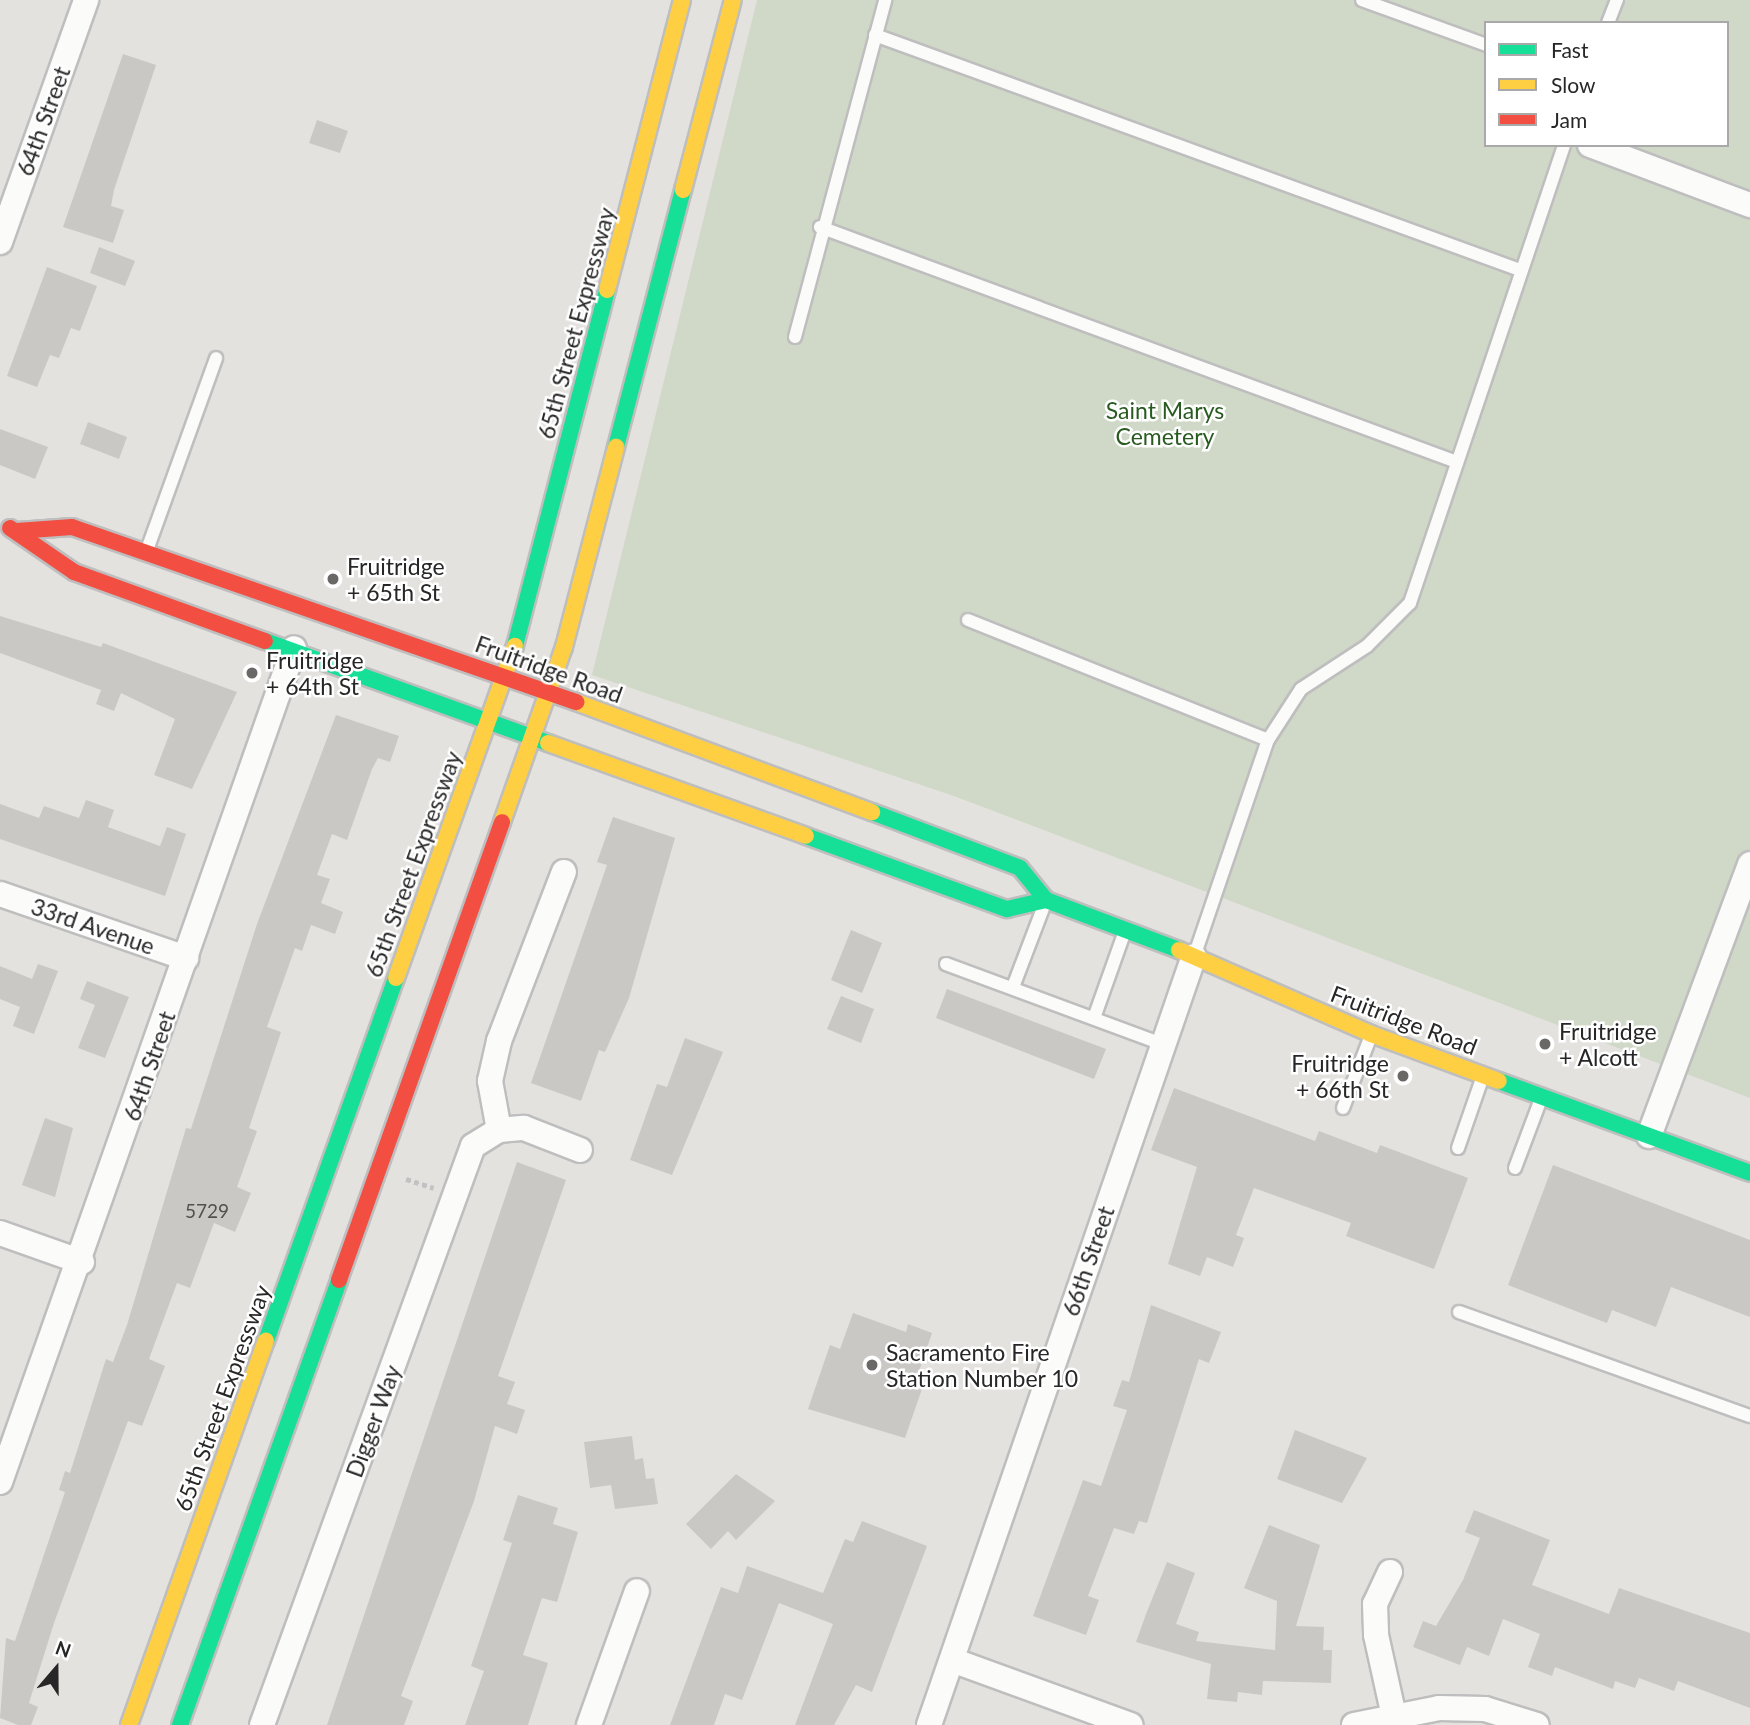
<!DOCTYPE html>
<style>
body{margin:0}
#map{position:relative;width:1750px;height:1725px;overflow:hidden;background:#e4e2de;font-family:Lato,sans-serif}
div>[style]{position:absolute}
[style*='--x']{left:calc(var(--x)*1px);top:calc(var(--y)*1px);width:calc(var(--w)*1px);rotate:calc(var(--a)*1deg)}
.cemetery>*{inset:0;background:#d0d8c7}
.building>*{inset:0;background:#c9c8c5}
.path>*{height:4.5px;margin-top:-2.25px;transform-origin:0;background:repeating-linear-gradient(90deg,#c2c2c2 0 5px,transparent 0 8.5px)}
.roads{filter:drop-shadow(2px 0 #bfbebf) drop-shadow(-2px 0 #bfbebf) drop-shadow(0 2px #bfbebf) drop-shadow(0 -2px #bfbebf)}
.lane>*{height:12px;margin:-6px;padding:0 6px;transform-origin:6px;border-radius:6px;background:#fbfbfa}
.street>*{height:24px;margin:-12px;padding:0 12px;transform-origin:12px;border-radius:12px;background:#fbfbfa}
.fast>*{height:16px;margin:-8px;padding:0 8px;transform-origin:8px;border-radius:8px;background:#16e098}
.slow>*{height:16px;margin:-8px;padding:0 8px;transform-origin:8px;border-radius:8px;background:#ffcf43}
.jam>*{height:16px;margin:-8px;padding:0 8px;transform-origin:8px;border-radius:8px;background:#f24e42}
.dots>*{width:19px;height:19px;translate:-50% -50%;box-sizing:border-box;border:4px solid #fff;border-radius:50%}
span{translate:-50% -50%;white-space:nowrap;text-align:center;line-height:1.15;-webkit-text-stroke:5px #fff;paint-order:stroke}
.number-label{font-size:19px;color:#515150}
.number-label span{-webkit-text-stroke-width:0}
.street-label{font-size:23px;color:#272727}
.park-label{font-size:23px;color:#295b21}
.poi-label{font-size:23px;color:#272727}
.left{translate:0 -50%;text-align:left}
.right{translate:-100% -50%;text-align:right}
.legend{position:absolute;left:1484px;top:21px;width:245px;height:126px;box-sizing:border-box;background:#fff;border:2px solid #a9a9a9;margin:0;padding:9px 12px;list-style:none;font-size:21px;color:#272727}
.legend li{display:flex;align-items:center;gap:14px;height:35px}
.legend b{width:35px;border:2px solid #a9a9a9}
.north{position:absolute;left:21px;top:1634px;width:70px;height:70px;-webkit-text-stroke:5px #fff;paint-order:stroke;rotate:20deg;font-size:19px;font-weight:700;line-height:28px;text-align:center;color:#272727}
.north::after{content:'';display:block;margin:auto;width:24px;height:32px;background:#272727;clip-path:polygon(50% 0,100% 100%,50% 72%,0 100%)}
</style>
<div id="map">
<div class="cemetery">
<i style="clip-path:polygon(evenodd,757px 0,1750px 0,1750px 1098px,954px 796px,592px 675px,757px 0,1486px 23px,1727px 23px,1727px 145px,1486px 145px,1486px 23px)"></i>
</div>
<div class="building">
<i style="clip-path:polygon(123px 54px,156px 65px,114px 190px,111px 206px,124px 210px,113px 243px,63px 227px)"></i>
<i style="clip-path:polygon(317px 120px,348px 131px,340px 153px,309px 143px)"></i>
<i style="clip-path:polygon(99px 247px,135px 261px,125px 286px,90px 273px)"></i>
<i style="clip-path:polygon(47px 267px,97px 286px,80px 331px,71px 328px,59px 358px,50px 355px,37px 387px,7px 376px)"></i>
<i style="clip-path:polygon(88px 422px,127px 437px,119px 459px,80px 444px)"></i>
<i style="clip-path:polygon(0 429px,48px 447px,35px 479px,0 465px)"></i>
<i style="clip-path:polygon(0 616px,101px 647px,103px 643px,237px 692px,192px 789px,154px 775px,175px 719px,121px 693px,114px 711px,96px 704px,101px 690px,0 653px)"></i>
<i style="clip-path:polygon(336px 715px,399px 736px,390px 762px,378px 758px,372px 769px,347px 840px,332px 834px,317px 875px,330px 879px,321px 903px,343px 912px,335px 934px,311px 925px,302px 951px,295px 948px,267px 1027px,281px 1032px,249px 1128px,257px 1131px,237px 1187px,251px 1193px,235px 1232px,214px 1223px,190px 1288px,177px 1283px,149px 1359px,165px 1366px,142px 1426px,128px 1421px,54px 1623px,29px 1703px,38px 1707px,31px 1725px,18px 1725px,0 1718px,6px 1638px,15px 1641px,65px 1492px,59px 1490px,65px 1471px,70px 1473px,106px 1359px,113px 1362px,127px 1325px,186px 1128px,191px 1129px,257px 924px)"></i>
<i style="clip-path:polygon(86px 800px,114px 810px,108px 827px,160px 846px,167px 827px,186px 834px,165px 896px,0 839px,0 804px,39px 818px,44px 806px,79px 818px)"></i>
<i style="clip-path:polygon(613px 817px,675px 838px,629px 998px,605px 1052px,599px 1050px,581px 1101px,531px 1083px,607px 865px,597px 862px)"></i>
<i style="clip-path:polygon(851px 930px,882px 943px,862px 993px,831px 980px)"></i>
<i style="clip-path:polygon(38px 964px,58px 971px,34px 1034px,13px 1026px,20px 1007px,0 999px,0 966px,32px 979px)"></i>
<i style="clip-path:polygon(87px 981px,129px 997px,105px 1058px,78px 1048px,95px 1005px,80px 999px)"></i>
<i style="clip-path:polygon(947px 989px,1106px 1049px,1094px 1079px,936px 1018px)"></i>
<i style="clip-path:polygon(841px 996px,874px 1009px,861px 1043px,827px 1029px)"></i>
<i style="clip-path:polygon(685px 1038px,723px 1052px,672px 1175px,630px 1160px,657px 1084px,667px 1087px)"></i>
<i style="clip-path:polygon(1174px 1088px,1315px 1141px,1319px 1131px,1377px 1153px,1380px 1145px,1468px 1178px,1434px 1269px,1346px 1236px,1351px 1223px,1254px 1188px,1236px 1235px,1244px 1238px,1233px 1267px,1207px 1257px,1200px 1276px,1168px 1264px,1197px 1167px,1151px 1150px)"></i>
<i style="clip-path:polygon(45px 1118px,73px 1128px,55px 1197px,22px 1185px)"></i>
<i style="clip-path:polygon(517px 1162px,566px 1180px,498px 1376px,515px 1382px,507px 1404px,525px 1410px,517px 1434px,495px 1426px,474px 1501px,401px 1696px,413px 1701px,404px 1725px,327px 1725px)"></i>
<i style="clip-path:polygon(1553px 1165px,1750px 1240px,1750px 1317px,1671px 1287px,1656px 1327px,1612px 1310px,1607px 1323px,1508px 1285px)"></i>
<i style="clip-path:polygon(1151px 1305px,1221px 1332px,1209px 1363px,1199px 1359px,1147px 1523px,1139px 1521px,1134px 1534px,1114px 1528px,1088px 1596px,1099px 1600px,1086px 1635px,1033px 1616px,1083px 1480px,1101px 1486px,1127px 1410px,1113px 1406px,1122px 1380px,1129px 1382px)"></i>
<i style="clip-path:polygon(853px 1313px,906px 1332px,908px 1324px,932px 1333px,916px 1380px,924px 1383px,905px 1438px,808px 1409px,830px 1345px,840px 1349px)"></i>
<i style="clip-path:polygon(1295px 1430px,1367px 1458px,1342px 1503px,1277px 1479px)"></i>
<i style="clip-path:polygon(632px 1436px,635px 1460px,643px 1458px,646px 1479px,654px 1478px,658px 1504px,615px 1509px,611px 1485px,590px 1488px,584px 1442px)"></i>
<i style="clip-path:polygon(736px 1474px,775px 1501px,736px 1540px,728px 1531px,711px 1549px,686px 1524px)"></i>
<i style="clip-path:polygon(518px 1495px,558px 1508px,553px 1524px,578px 1532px,557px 1602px,542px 1598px,523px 1655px,548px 1663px,528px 1725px,465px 1725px,484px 1671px,471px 1666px,512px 1543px,503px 1540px)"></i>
<i style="clip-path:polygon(1474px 1510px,1550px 1540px,1532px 1585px,1609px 1614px,1619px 1588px,1750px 1633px,1750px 1708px,1678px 1681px,1674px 1691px,1639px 1678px,1635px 1688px,1615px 1681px,1613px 1689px,1555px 1667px,1552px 1676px,1528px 1667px,1540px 1634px,1503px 1619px,1489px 1656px,1467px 1647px,1460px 1665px,1413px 1647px,1423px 1621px,1436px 1626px,1463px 1580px,1480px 1538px,1465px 1532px)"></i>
<i style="clip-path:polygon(862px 1521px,927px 1546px,872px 1692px,856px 1685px,834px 1725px,795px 1725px,833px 1624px,779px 1603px,742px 1700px,725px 1694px,714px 1725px,670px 1725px,721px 1587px,738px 1593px,747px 1566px,823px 1593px,845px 1539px,853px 1542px)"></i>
<i style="clip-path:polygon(1269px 1525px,1320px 1545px,1296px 1626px,1324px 1627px,1323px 1650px,1332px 1650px,1331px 1683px,1263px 1681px,1262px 1695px,1238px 1692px,1237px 1702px,1207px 1699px,1211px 1664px,1136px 1642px,1146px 1614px,1167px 1562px,1195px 1573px,1176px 1624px,1199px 1632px,1196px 1641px,1275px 1650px,1277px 1601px,1244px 1588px)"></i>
</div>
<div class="path">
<i style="--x:406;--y:1179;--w:29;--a:18"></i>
</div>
<div class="roads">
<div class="lane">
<i style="--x:1362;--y:0;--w:132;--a:19.9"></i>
<i style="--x:1608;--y:23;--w:25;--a:-69"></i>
<i style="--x:875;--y:35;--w:686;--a:20.02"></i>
<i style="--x:820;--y:227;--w:679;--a:20.25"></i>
<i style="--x:795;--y:337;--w:349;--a:-75"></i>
<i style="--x:147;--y:550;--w:204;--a:-70.2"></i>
<i style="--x:968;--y:620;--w:323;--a:21.8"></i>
<i style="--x:1195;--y:954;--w:226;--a:-71.2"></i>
<i style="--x:1268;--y:740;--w:61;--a:-57.1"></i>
<i style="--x:1301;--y:689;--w:79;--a:-33.1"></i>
<i style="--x:1367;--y:646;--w:61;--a:-45"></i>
<i style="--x:1410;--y:603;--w:483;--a:-71.4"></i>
<i style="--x:946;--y:964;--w:230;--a:20.3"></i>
<i style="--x:1013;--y:987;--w:87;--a:-69.1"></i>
<i style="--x:1094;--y:1018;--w:92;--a:-70.4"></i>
<i style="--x:1343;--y:1108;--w:75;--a:-68.9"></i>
<i style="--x:1458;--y:1148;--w:76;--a:-70.9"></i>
<i style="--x:1515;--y:1168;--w:74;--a:-69.4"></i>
<i style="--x:1459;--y:1312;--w:309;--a:19.7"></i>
</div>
<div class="street">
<i style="--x:1590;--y:145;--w:171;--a:20.6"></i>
<i style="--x:0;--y:242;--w:257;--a:-70.4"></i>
<i style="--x:0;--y:894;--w:197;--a:19"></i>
<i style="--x:499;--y:1130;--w:50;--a:-100.4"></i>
<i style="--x:490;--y:1081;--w:41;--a:-77.3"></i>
<i style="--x:499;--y:1041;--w:181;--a:-69"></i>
<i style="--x:1649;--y:1136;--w:290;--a:-69.6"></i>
<i style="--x:0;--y:1233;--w:87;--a:19.5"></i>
<i style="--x:0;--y:1482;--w:884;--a:-70.58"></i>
<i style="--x:1390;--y:1572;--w:35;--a:115"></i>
<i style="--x:1375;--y:1604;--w:31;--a:88"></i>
<i style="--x:1376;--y:1635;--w:92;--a:77.5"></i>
<i style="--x:952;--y:1660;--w:190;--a:20"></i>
<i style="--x:262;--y:1725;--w:616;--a:-69.98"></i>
<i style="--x:473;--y:1146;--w:31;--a:-32"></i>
<i style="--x:499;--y:1130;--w:25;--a:-5"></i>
<i style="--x:524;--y:1128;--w:60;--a:21.4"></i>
<i style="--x:589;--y:1725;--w:142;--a:-70.3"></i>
<i style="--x:929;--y:1725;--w:813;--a:-70.99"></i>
<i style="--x:1354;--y:1725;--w:87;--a:-11.3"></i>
<i style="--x:1439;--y:1708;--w:46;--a:1.2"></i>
<i style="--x:1485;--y:1709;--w:54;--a:17.1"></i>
</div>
<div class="fast">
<i style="--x:616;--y:447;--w:266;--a:-75.4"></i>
<i style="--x:265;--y:641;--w:301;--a:19.8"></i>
<i style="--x:515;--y:646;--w:368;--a:-75.5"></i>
<i style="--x:872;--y:812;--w:158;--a:20.7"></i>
<i style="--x:1020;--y:868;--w:41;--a:50.9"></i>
<i style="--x:1046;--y:900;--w:142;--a:20.6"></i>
<i style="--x:806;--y:836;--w:214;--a:20"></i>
<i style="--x:1007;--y:909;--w:40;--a:-13"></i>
<i style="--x:1499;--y:1081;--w:267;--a:20.1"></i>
<i style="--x:266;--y:1341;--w:386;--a:-70.3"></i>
<i style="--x:180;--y:1725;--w:473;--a:-70.3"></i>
</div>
<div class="slow">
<i style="--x:683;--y:190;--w:196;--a:-75.3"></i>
<i style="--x:607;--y:290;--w:300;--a:-75.5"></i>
<i style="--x:576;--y:702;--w:316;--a:20.4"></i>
<i style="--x:548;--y:743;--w:274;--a:19.8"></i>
<i style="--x:502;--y:822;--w:186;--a:-70.5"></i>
<i style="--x:564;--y:647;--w:207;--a:-75.4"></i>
<i style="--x:1179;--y:950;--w:210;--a:23.6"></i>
<i style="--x:1371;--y:1034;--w:136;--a:20.2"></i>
<i style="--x:396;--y:978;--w:353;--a:-70.3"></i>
<i style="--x:129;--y:1725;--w:408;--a:-70.4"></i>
</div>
<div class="jam">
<i style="--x:10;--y:528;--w:78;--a:34.5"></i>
<i style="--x:74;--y:572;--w:203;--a:19.9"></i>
<i style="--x:17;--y:531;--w:55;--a:-4.2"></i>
<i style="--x:72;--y:527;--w:534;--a:19.15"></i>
<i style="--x:339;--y:1280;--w:486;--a:-70.4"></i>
</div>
</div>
<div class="dots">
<i style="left:333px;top:579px;background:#696867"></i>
<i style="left:252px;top:673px;background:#696867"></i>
<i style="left:1545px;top:1044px;background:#696867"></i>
<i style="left:1403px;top:1076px;background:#696867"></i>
<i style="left:872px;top:1365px;background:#696867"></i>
</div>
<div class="number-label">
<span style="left:207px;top:1211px">5729</span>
</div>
<div class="street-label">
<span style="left:43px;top:121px;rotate:-70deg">64th Street</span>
<span style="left:576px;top:323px;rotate:-75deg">65th Street Expressway</span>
<span style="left:549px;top:669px;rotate:20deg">Fruitridge Road</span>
<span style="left:413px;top:864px;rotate:-70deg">65th Street Expressway</span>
<span style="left:93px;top:926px;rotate:19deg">33rd Avenue</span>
<span style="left:1404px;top:1020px;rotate:21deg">Fruitridge Road</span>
<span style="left:149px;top:1066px;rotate:-71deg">64th Street</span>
<span style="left:1088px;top:1261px;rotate:-71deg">66th Street</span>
<span style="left:222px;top:1398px;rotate:-70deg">65th Street Expressway</span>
<span style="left:373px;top:1421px;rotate:-70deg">Digger Way</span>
</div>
<div class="park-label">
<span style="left:1165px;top:423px">Saint Marys<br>Cemetery</span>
</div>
<div class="poi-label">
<span class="left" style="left:347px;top:579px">Fruitridge<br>+ 65th St</span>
<span class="left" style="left:266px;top:673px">Fruitridge<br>+ 64th St</span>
<span class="left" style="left:1559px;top:1044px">Fruitridge<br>+ Alcott</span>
<span class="right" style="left:1389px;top:1076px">Fruitridge<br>+ 66th St</span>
<span class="left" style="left:886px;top:1365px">Sacramento Fire<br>Station Number 10</span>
</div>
<ul class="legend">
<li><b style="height:9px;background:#16e098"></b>Fast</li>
<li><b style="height:9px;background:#ffcf43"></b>Slow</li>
<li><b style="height:9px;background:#f24e42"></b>Jam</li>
</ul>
<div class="north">N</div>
</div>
